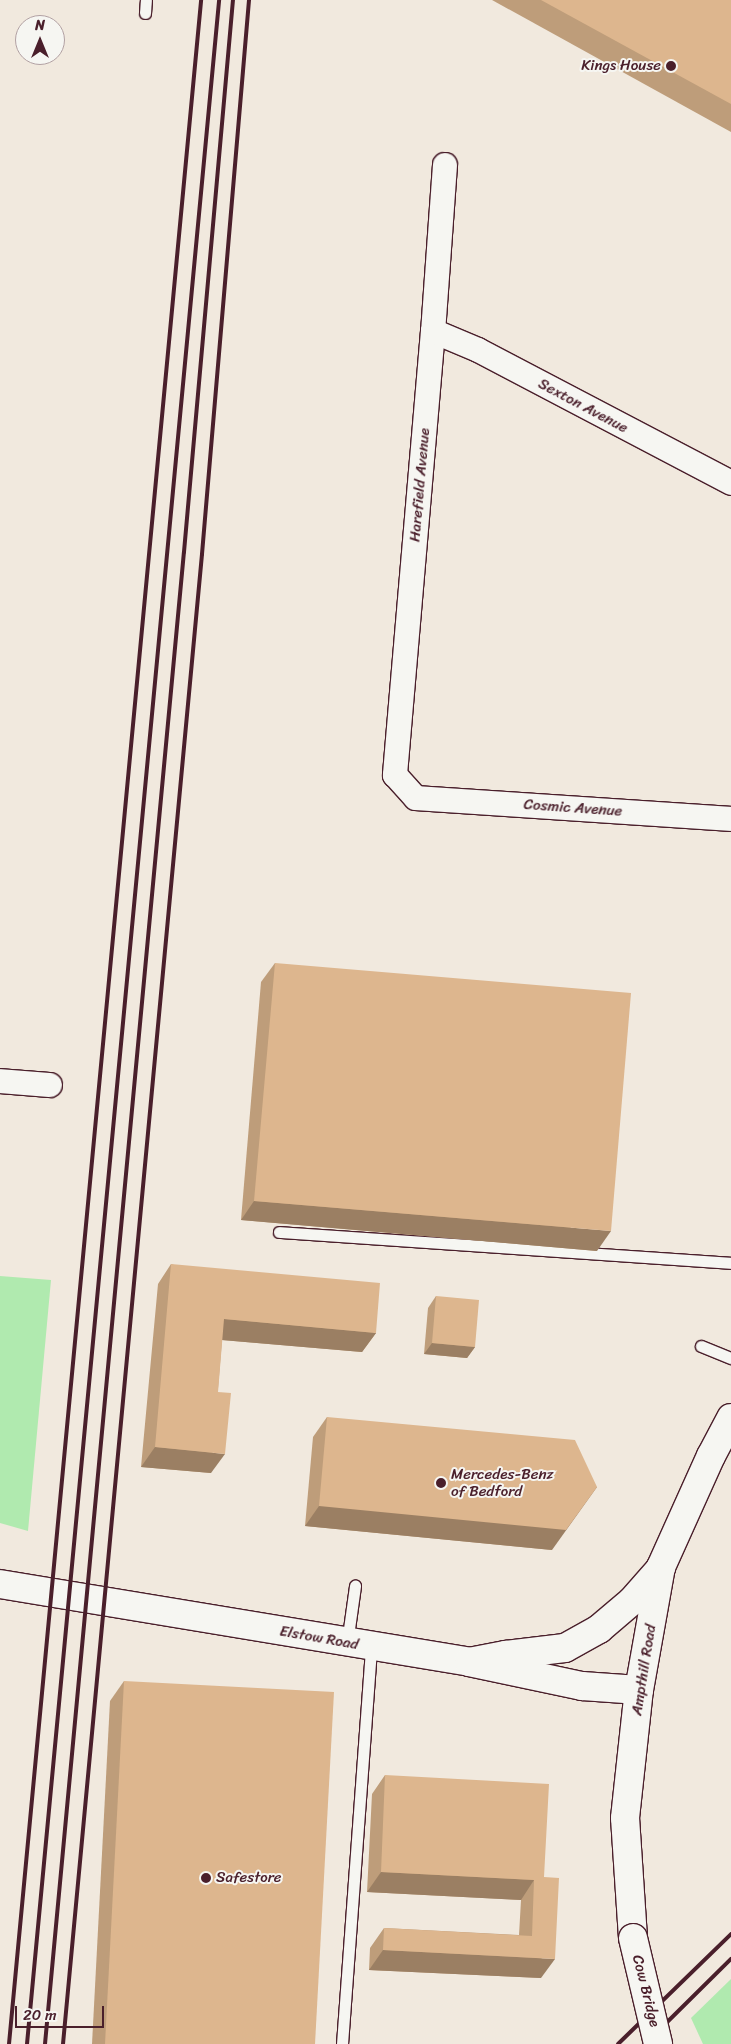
<!DOCTYPE html>
<style>
body{margin:0}
#map{position:relative;width:731px;height:2044px;overflow:hidden;background:#f1e9de;font-family:Sriracha,sans-serif}
div>[style]{position:absolute}
[style*='--x']{left:calc(var(--x)*1px);top:calc(var(--y)*1px);width:calc(var(--w)*1px);rotate:calc(var(--a)*1deg)}
.green>*{inset:0;background:#b0eaaf}
.roads{filter:drop-shadow(1px 0 #4a1f2b) drop-shadow(-1px 0 #4a1f2b) drop-shadow(0 1px #4a1f2b) drop-shadow(0 -1px #4a1f2b)}
.service>*{height:11px;margin:-5.5px;padding:0 5.5px;transform-origin:5.5px;border-radius:5.5px;background:#f6f6f2}
.minor>*{height:24px;margin:-12px;padding:0 12px;transform-origin:12px;border-radius:12px;background:#f6f6f2}
.tertiary>*{height:28px;margin:-14px;padding:0 14px;transform-origin:14px;border-radius:14px;background:#f6f6f2}
.primary>*{height:28px;margin:-14px;padding:0 14px;transform-origin:14px;border-radius:14px;background:#f6f6f2}
.rail>*{height:4px;margin:-2px;padding:0 2px;transform-origin:2px;border-radius:2px;background:#4a1f2b}
.bridges{filter:drop-shadow(1px 0 #4a1f2b) drop-shadow(-1px 0 #4a1f2b) drop-shadow(0 1px #4a1f2b) drop-shadow(0 -1px #4a1f2b)}
.primary-bridge>*{height:28px;margin:-14px;padding:0 14px;transform-origin:14px;border-radius:14px;background:#f6f6f2}
.wall>*{inset:0;background:#be9d7a}
.shaded-wall>*{inset:0;background:#9b7f63}
.building>*{inset:0;background:#ddb68e}
.dots>*{width:14px;height:14px;translate:-50% -50%;box-sizing:border-box;border:2px solid #f6f6f2;border-radius:50%}
span{translate:-50% -50%;white-space:nowrap;text-align:center;line-height:1.15;-webkit-text-stroke:4px #f6f6f2;paint-order:stroke}
.poi-label{font-size:15px;color:#4a1f2b}
.right{translate:-100% -50%;text-align:right}
.left{translate:0 -50%;text-align:left}
.street-label{font-size:15px;color:#4a1f2b}
.north{position:absolute;left:15px;top:15px;width:50px;height:50px;box-sizing:border-box;background:#f6f6f2;border:1px solid #b1a0a2;border-radius:50%;rotate:0deg;font-size:14px;font-weight:700;line-height:20px;text-align:center;color:#4a1f2b}
.north::after{content:'';display:block;margin:auto;width:18px;height:22px;background:#4a1f2b;clip-path:polygon(50% 0,100% 100%,50% 72%,0 100%)}
.scale{position:absolute;left:15px;top:2006px;width:89px;height:22px;box-sizing:border-box;border:2px solid #4a1f2b;border-top:0;padding-left:6px;font-size:15px;line-height:18px;white-space:nowrap;color:#4a1f2b;-webkit-text-stroke:4px #f6f6f2;paint-order:stroke}
</style>
<div id="map">
<div class="green">
<i style="clip-path:polygon(0 1276px,51px 1280px,28px 1531px,0 1523px)"></i>
<i style="clip-path:polygon(731px 1979px,731px 2044px,703px 2044px,691px 2018px)"></i>
</div>
<div class="roads">
<div class="service">
<i style="--x:145;--y:13;--w:13;--a:-86"></i>
<i style="--x:279;--y:1232;--w:453;--a:3.9"></i>
<i style="--x:701;--y:1346;--w:32;--a:22"></i>
<i style="--x:347;--y:1643;--w:58;--a:-82"></i>
<i style="--x:342;--y:2044;--w:398;--a:-85.8"></i>
</div>
<div class="minor">
<i style="--x:445;--y:165;--w:166;--a:94.1"></i>
<i style="--x:433;--y:331;--w:446;--a:94.9"></i>
<i style="--x:395;--y:775;--w:31;--a:48"></i>
<i style="--x:416;--y:798;--w:316;--a:3.8"></i>
<i style="--x:433;--y:331;--w:49;--a:22.9"></i>
<i style="--x:478;--y:350;--w:286;--a:27.7"></i>
<i style="--x:0;--y:1081;--w:50;--a:4.6"></i>
</div>
<div class="tertiary">
<i style="--x:0;--y:1584;--w:475;--a:9.4"></i>
<i style="--x:469;--y:1662;--w:116;--a:12"></i>
<i style="--x:582;--y:1686;--w:57;--a:4"></i>
</div>
<div class="primary">
<i style="--x:469;--y:1662;--w:38;--a:-11"></i>
<i style="--x:506;--y:1655;--w:59;--a:-6.8"></i>
<i style="--x:565;--y:1648;--w:39;--a:-29"></i>
<i style="--x:599;--y:1629;--w:43;--a:-40.3"></i>
<i style="--x:632;--y:1601;--w:44;--a:-48.7"></i>
<i style="--x:633;--y:1938;--w:120;--a:-93.8"></i>
<i style="--x:625;--y:1818;--w:129;--a:-83.8"></i>
<i style="--x:639;--y:1690;--w:125;--a:-79.9"></i>
<i style="--x:661;--y:1567;--w:122;--a:-65.8"></i>
<i style="--x:711;--y:1456;--w:43;--a:-62.2"></i>
</div>
</div>
<div class="rail">
<i style="--x:9;--y:2044;--w:2053;--a:-84.63"></i>
<i style="--x:27;--y:2044;--w:2053;--a:-84.63"></i>
<i style="--x:45;--y:2044;--w:1498;--a:-84.68"></i>
<i style="--x:184;--y:552;--w:554;--a:-84.93"></i>
<i style="--x:63;--y:2044;--w:1496;--a:-84.67"></i>
<i style="--x:202;--y:554;--w:556;--a:-85.15"></i>
<i style="--x:618;--y:2044;--w:158;--a:-44.2"></i>
<i style="--x:645;--y:2044;--w:121;--a:-44.7"></i>
</div>
<div class="bridges">
<div class="primary-bridge">
<i style="--x:633;--y:1938;--w:109;--a:76.7"></i>
</div>
</div>
<div class="wall">
<i style="clip-path:polygon(492px 0,731px 0,731px 132px)"></i>
<i style="clip-path:polygon(275px 963px,597px 1251px,241px 1220px,261px 982px)"></i>
<i style="clip-path:polygon(171px 1264px,376px 1333px,362px 1352px,222px 1340px,211px 1473px,141px 1467px,158px 1284px)"></i>
<i style="clip-path:polygon(436px 1296px,475px 1347px,467px 1358px,424px 1354px,428px 1308px)"></i>
<i style="clip-path:polygon(327px 1417px,552px 1550px,305px 1526px,313px 1437px)"></i>
<i style="clip-path:polygon(124px 1681px,315px 2044px,92px 2044px,110px 1701px)"></i>
<i style="clip-path:polygon(385px 1775px,544px 1877px,541px 1978px,369px 1970px,370px 1948px,384px 1928px,519px 1935px,521px 1900px,367px 1892px,372px 1794px)"></i>
</div>
<div class="shaded-wall">
<i style="clip-path:polygon(254px 1201px,611px 1231px,597px 1251px,241px 1220px)"></i>
<i style="clip-path:polygon(224px 1319px,376px 1333px,362px 1352px,210px 1339px)"></i>
<i style="clip-path:polygon(432px 1343px,475px 1347px,467px 1358px,424px 1354px)"></i>
<i style="clip-path:polygon(155px 1447px,225px 1454px,211px 1473px,141px 1467px)"></i>
<i style="clip-path:polygon(597px 1487px,552px 1550px,305px 1526px,319px 1506px)"></i>
<i style="clip-path:polygon(381px 1872px,534px 1880px,521px 1900px,367px 1892px)"></i>
<i style="clip-path:polygon(383px 1950px,555px 1959px,541px 1978px,369px 1970px)"></i>
</div>
<div class="building">
<i style="clip-path:polygon(541px 0,731px 0,731px 104px)"></i>
<i style="clip-path:polygon(275px 963px,631px 993px,611px 1231px,254px 1201px)"></i>
<i style="clip-path:polygon(171px 1264px,380px 1283px,376px 1333px,224px 1319px,218px 1392px,231px 1393px,225px 1454px,155px 1447px)"></i>
<i style="clip-path:polygon(436px 1296px,479px 1300px,475px 1347px,432px 1343px)"></i>
<i style="clip-path:polygon(327px 1417px,575px 1440px,597px 1487px,566px 1530px,319px 1506px)"></i>
<i style="clip-path:polygon(124px 1681px,334px 1692px,315px 2044px,105px 2044px)"></i>
<i style="clip-path:polygon(385px 1775px,549px 1784px,544px 1877px,559px 1878px,555px 1959px,383px 1950px,384px 1928px,532px 1936px,534px 1880px,381px 1872px)"></i>
</div>
<div class="dots">
<i style="left:671px;top:66px;background:#4a1f2b"></i>
<i style="left:441px;top:1483px;background:#4a1f2b"></i>
<i style="left:206px;top:1878px;background:#4a1f2b"></i>
</div>
<div class="poi-label">
<span class="right" style="left:661px;top:66px">Kings House</span>
<span class="left" style="left:451px;top:1483px">Mercedes-Benz<br>of Bedford</span>
<span class="left" style="left:216px;top:1878px">Safestore</span>
</div>
<div class="street-label">
<span style="left:583px;top:406px;rotate:28deg">Sexton Avenue</span>
<span style="left:420px;top:485px;rotate:-85deg">Harefield Avenue</span>
<span style="left:573px;top:808px;rotate:4deg">Cosmic Avenue</span>
<span style="left:319px;top:1638px;rotate:10deg">Elstow Road</span>
<span style="left:644px;top:1670px;rotate:-81deg">Ampthill Road</span>
<span style="left:646px;top:1991px;rotate:76deg">Cow Bridge</span>
</div>
<div class="north">N</div>
<div class="scale">20 m</div>
</div>
